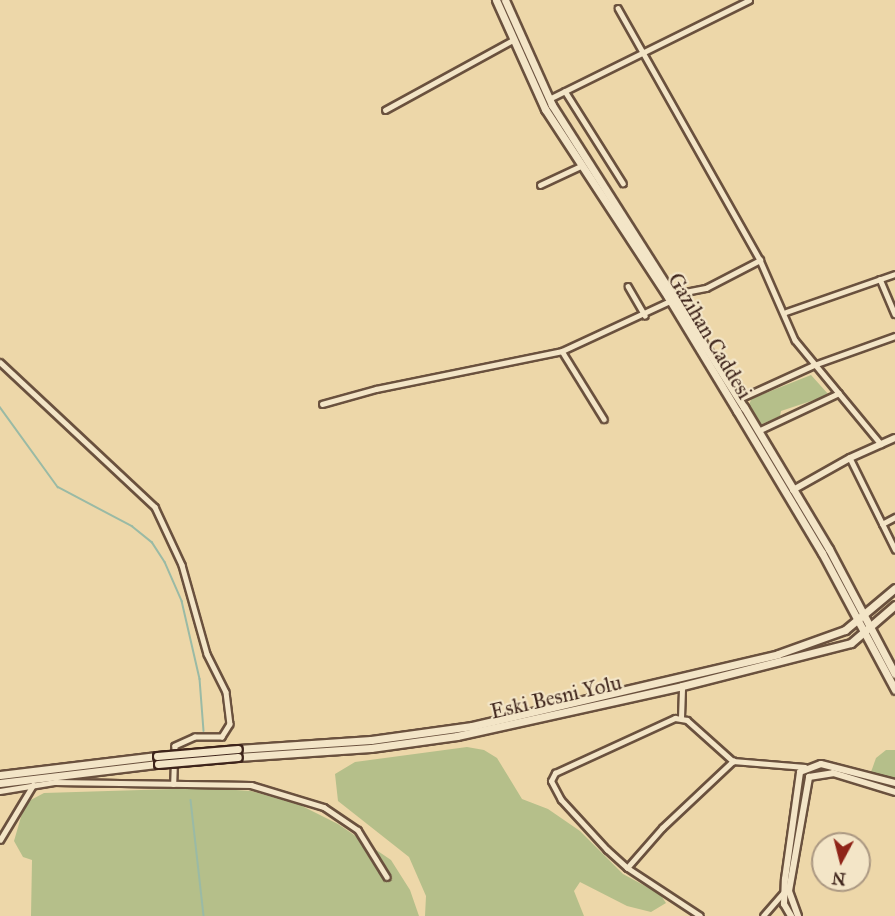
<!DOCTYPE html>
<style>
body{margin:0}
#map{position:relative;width:895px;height:916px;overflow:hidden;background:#edd7a9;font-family:"IM FELL Great Primer",serif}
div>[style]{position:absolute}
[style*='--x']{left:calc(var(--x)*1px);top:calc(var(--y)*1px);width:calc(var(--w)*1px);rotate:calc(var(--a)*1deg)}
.green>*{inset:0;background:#b5bf8a}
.stream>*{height:1.5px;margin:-0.75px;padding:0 0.75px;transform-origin:0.75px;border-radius:0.75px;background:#9abaa5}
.roads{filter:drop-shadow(2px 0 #6a513e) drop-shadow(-2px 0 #6a513e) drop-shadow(0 2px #6a513e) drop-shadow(0 -2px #6a513e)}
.minor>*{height:4.5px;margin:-2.25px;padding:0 2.25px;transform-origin:2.25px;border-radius:2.25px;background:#f3e5c7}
.tertiary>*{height:6px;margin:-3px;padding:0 3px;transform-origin:3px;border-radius:3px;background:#f3e5c7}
.secondary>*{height:7px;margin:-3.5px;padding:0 3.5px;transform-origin:3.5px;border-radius:3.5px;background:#f3e5c7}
.bridges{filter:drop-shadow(2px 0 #3e241b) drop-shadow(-2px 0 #3e241b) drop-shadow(0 2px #3e241b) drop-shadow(0 -2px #3e241b)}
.secondary-bridge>*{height:7px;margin:-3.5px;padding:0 3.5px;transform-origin:3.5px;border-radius:3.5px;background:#f3e5c7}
span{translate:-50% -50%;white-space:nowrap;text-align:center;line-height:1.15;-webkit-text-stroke:4.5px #f3e5c7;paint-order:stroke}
.street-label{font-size:21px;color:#3e241b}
.north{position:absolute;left:811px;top:832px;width:60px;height:60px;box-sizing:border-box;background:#f3e5c7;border:2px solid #ab9882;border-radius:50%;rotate:187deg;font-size:16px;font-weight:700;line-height:24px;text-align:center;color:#3e241b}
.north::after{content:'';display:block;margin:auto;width:21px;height:27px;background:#8f2418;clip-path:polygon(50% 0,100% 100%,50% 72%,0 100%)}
</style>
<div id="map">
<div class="green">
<i style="clip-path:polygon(811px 375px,829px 395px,781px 411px,780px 416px,760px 425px,749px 406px,751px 399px)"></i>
<i style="clip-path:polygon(467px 747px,484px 750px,497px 758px,522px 799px,548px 809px,580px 831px,623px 874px,660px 894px,666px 903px,651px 912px,627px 906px,580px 882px,574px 891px,584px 916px,425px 916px,426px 896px,409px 857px,338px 801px,335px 774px,355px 762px)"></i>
<i style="clip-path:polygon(886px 750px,895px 750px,895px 779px,871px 772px,876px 758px)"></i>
<i style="clip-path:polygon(205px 788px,251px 791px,300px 805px,338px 824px,391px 860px,410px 890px,419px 916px,31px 916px,32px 860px,23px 857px,14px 841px,25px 803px,44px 793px)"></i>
</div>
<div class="stream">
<i style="--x:0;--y:407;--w:99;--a:54.1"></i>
<i style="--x:58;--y:487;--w:84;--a:27.8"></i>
<i style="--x:132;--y:526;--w:26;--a:39"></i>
<i style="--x:152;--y:542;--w:24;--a:57"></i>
<i style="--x:165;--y:562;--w:43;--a:66.4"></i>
<i style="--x:182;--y:601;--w:80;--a:77"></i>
<i style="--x:200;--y:679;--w:52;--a:85.6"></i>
<i style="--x:191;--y:800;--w:117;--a:83.6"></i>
</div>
<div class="roads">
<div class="minor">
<i style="--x:618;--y:8;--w:289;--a:60.6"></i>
<i style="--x:760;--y:260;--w:87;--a:66.4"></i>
<i style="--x:795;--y:340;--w:135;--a:50.4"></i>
<i style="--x:565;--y:91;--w:109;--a:57.8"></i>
<i style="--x:549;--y:99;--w:223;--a:-26.3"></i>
<i style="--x:385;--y:110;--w:146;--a:-28.7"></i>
<i style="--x:540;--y:185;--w:45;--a:-24.9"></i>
<i style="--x:880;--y:279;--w:38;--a:67"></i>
<i style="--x:628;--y:286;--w:34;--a:60"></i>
<i style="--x:675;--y:294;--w:32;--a:-11"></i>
<i style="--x:706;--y:288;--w:61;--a:-27.4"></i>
<i style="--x:786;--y:312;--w:115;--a:-19.2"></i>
<i style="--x:562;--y:351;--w:80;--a:58.3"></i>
<i style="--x:0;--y:362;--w:212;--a:43.1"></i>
<i style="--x:155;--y:507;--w:64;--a:65"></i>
<i style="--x:182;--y:565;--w:92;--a:74.3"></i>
<i style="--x:207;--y:654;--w:42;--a:63.4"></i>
<i style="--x:226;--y:692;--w:32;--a:83"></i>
<i style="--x:230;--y:724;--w:15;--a:122"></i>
<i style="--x:222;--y:737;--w:27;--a:180"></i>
<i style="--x:195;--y:737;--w:22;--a:156"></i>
<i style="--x:175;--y:746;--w:38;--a:92"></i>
<i style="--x:739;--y:399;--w:82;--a:-24.4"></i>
<i style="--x:814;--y:365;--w:86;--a:-19.7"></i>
<i style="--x:322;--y:404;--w:56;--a:-15.5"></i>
<i style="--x:376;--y:389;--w:190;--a:-11.5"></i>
<i style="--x:562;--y:351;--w:119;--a:-24.8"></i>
<i style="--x:758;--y:431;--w:89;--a:-25.1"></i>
<i style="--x:850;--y:458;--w:102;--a:63.7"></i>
<i style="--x:882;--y:524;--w:15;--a:-28"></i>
<i style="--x:681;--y:718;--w:32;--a:-88"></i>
<i style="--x:0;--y:791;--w:56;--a:-9.3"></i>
<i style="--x:55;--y:782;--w:196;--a:0.9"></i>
<i style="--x:251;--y:785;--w:76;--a:16.8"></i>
<i style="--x:324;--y:807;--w:41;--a:34.1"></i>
<i style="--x:358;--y:830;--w:55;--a:58.3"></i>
<i style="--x:0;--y:840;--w:64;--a:-59"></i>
<i style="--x:627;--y:868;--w:53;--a:-48.8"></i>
<i style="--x:662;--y:828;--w:98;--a:-43.3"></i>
<i style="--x:733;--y:761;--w:72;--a:4.8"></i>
<i style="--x:700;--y:916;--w:87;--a:-146.7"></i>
<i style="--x:627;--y:868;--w:27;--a:-138"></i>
<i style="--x:607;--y:850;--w:68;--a:-132.6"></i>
<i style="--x:561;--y:800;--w:21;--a:-118"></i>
<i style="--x:551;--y:781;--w:9;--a:-63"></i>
<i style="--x:555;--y:773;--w:132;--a:-24.6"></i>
<i style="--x:675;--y:718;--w:12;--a:9"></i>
<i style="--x:687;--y:720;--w:62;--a:41.7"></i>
<i style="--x:763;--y:916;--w:32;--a:-49"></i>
</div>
<div class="tertiary">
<i style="--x:793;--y:490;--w:65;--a:-29.3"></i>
<i style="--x:850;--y:458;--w:49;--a:-24"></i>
<i style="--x:791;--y:916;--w:14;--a:-120"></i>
<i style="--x:784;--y:904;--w:25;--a:-88"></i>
<i style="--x:785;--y:879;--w:108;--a:-82"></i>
<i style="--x:800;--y:772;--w:22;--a:-21"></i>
<i style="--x:821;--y:764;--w:76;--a:14.4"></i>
<i style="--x:798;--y:916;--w:27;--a:-110"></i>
<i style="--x:789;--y:891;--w:116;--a:-80"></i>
<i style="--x:809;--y:777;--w:24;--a:-9"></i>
<i style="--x:833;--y:773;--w:65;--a:17"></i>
</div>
<div class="secondary">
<i style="--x:496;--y:0;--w:120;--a:65.8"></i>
<i style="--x:545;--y:109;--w:225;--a:56.8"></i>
<i style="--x:668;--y:297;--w:133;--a:58.8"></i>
<i style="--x:737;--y:411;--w:165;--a:59.1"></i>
<i style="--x:822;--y:553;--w:155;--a:61.9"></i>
<i style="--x:505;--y:0;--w:115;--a:65.9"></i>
<i style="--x:552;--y:105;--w:358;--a:57.6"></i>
<i style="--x:744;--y:407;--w:165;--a:59.1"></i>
<i style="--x:829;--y:549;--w:141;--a:62.2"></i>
<i style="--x:238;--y:749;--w:133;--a:-3.9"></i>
<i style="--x:371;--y:740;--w:102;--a:-7.9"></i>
<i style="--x:472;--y:726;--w:314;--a:-13.2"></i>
<i style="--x:778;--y:654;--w:71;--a:-19.7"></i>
<i style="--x:845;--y:630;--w:65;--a:-40"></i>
<i style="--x:238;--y:757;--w:133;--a:-3.9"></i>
<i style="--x:371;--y:748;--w:87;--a:-7.9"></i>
<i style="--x:457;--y:736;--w:230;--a:-12.5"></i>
<i style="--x:682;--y:686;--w:174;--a:-14.3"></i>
<i style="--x:851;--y:643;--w:58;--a:-40.8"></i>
<i style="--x:0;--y:775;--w:158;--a:-6.9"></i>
<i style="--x:0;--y:783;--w:159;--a:-6.9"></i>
</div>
</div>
<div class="bridges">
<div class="secondary-bridge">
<i style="--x:157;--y:756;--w:81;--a:-4.9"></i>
<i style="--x:158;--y:764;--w:80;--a:-5"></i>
</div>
</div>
<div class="street-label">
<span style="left:710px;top:336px;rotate:59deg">Gazihan Caddesi</span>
<span style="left:556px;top:697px;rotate:-13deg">Eski Besni Yolu</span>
</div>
<div class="north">N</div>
</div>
